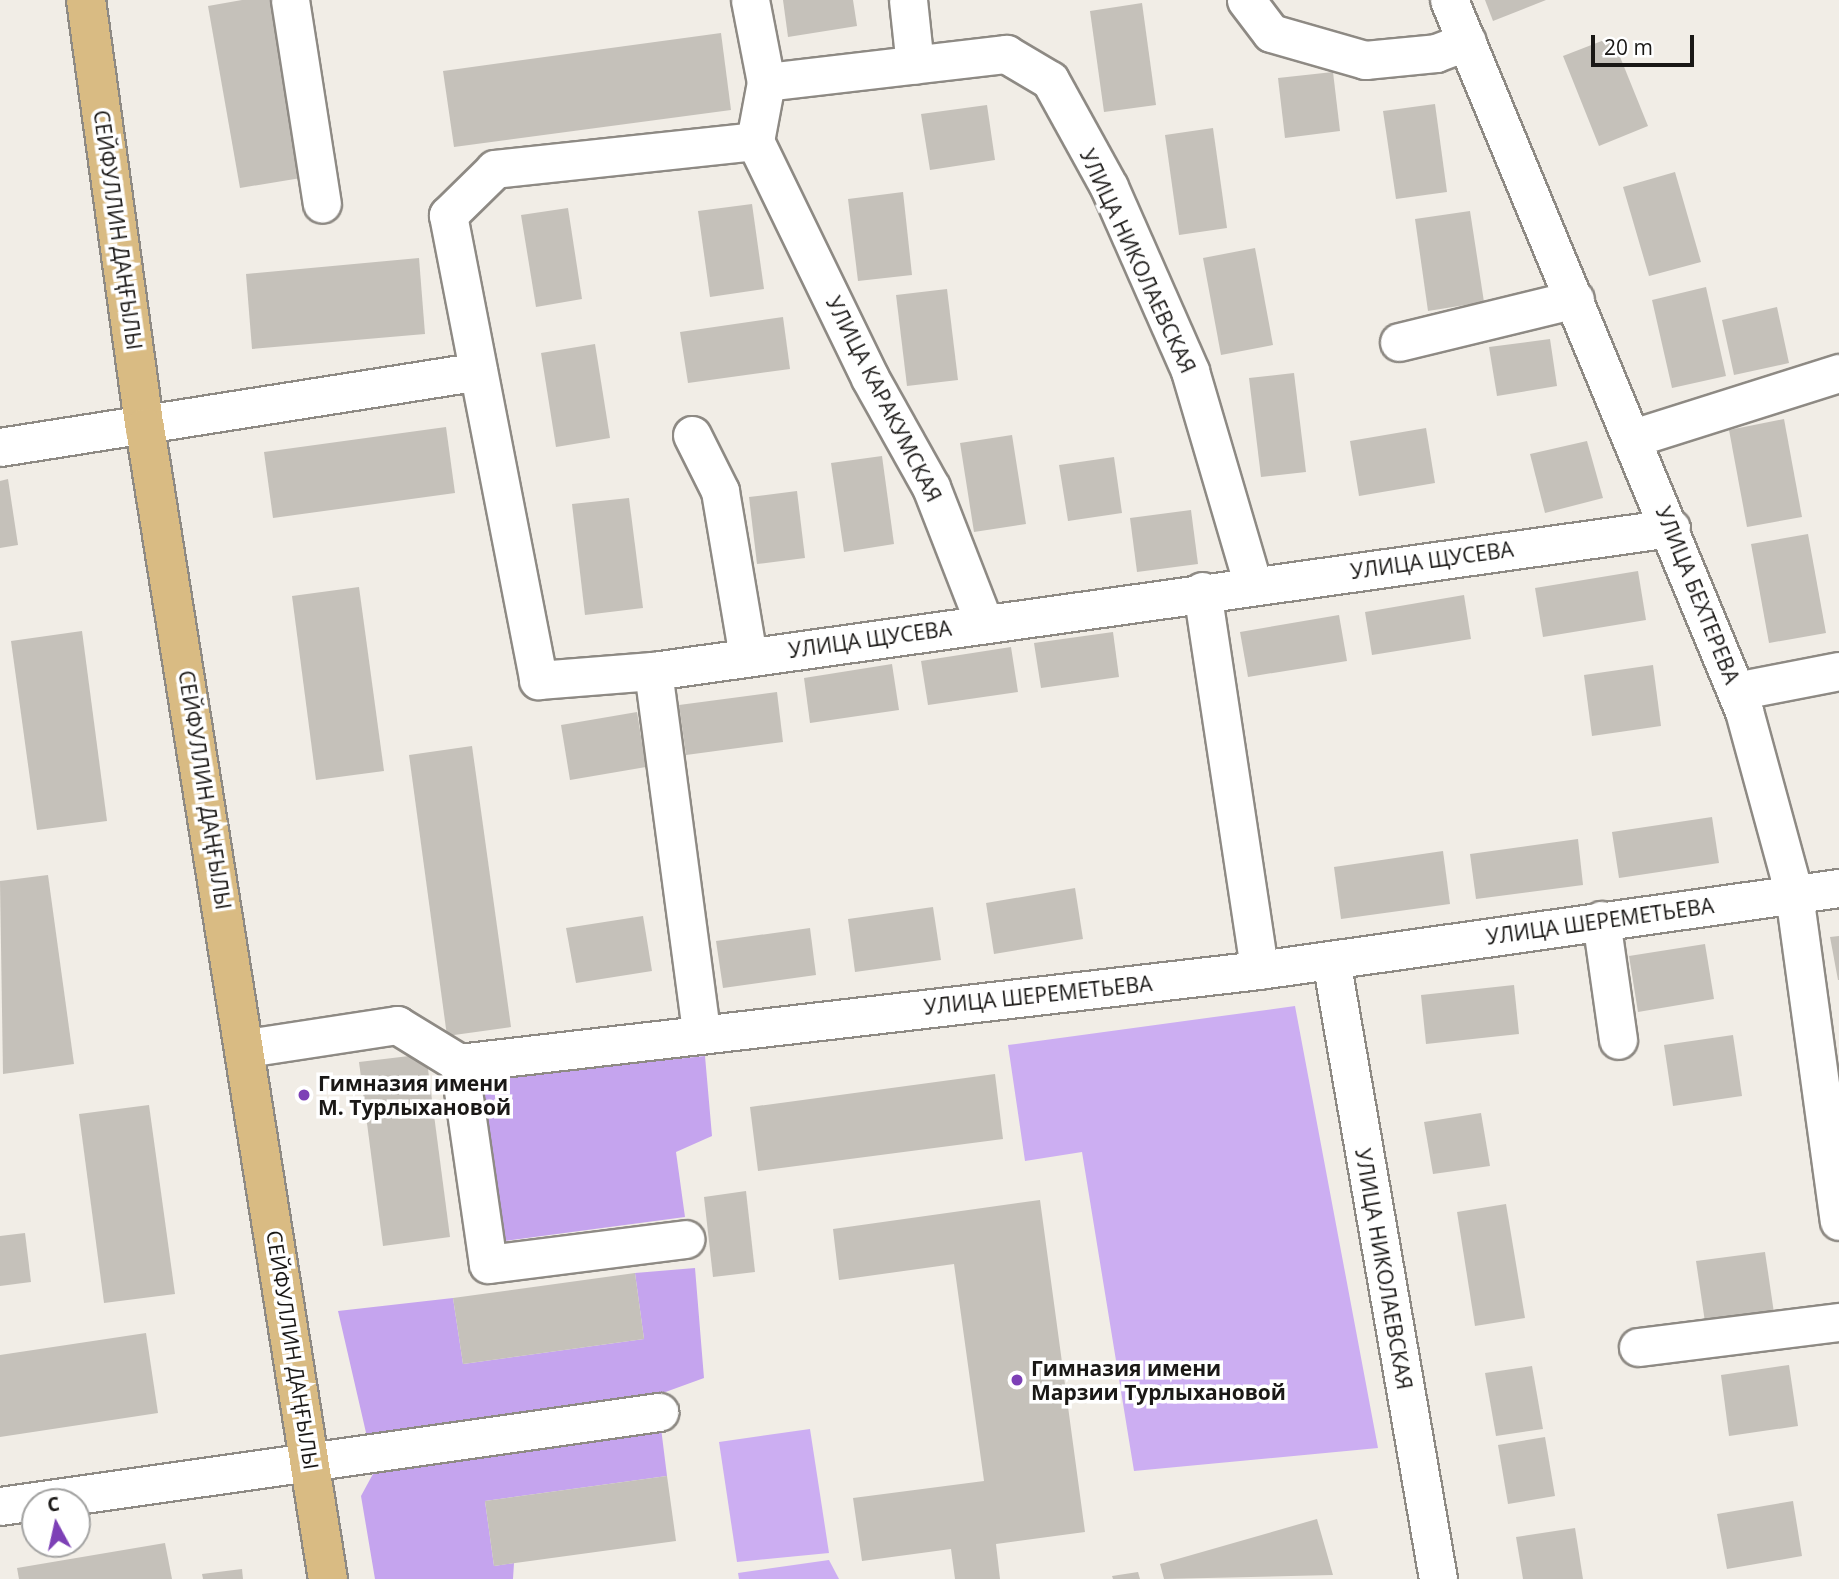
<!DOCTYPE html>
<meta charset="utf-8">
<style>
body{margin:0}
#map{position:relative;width:1839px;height:1579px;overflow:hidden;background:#f1ede6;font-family:"Open Sans",sans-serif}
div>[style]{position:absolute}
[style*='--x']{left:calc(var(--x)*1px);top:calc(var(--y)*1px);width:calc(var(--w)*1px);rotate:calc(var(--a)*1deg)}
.green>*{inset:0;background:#ccaef2}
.forest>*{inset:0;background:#c5a4ee}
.building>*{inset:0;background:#c5c1ba}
.roads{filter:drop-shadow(2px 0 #8e8a84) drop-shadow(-2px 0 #8e8a84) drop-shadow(0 2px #8e8a84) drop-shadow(0 -2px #8e8a84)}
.minor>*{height:37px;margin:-18.5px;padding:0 18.5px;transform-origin:18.5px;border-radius:18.5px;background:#fff}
.major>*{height:38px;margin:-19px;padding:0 19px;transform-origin:19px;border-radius:19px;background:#d9bb83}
.dots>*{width:19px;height:19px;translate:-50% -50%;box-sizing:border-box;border:4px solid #fff;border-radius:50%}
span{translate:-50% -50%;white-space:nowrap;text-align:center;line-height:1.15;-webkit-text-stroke:7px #fff;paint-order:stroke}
.street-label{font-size:21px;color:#1a1816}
.poi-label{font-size:21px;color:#1a1816;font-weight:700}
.left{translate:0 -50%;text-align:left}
.north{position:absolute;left:21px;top:1488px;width:70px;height:70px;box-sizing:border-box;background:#fff;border:2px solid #a3a3a2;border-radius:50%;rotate:352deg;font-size:19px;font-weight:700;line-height:28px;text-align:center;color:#1a1816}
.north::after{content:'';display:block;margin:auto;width:24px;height:32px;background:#7d40b6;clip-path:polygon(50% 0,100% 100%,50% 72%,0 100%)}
.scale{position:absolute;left:1591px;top:35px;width:103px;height:32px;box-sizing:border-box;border:4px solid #1a1816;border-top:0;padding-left:9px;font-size:21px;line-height:24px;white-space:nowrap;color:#1a1816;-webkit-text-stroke:5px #fff;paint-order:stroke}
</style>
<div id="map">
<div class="green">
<i style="clip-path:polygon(1295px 1006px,1378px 1448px,1134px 1471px,1082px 1152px,1025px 1161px,1008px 1045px)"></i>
<i style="clip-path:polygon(810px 1429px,829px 1553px,737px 1562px,719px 1442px)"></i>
<i style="clip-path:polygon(829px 1560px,839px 1579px,739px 1579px,738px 1573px)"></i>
</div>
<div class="forest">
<i style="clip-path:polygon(705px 1056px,712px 1136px,676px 1152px,685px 1217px,505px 1241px,481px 1079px)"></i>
<i style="clip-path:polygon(695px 1268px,704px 1378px,660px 1394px,367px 1437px,338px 1311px,453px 1298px,463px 1364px,644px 1339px,635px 1273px)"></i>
<i style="clip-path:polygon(659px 1412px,667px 1476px,485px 1501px,494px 1566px,514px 1563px,513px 1579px,375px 1579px,361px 1496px,387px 1448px)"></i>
</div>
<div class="building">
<i style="clip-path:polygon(242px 0,276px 0,307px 177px,240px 188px,208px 6px)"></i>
<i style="clip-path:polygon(783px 0,853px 0,857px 26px,788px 37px)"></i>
<i style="clip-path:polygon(1485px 0,1546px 0,1493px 21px)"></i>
<i style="clip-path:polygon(1142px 3px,1156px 105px,1104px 112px,1090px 11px)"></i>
<i style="clip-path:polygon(721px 33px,731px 110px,454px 147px,443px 71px)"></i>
<i style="clip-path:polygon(1612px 37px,1648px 126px,1599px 146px,1563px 56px)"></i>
<i style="clip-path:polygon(1333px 72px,1340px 131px,1285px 138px,1278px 78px)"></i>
<i style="clip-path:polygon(1435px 104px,1447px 192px,1396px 199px,1383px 111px)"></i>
<i style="clip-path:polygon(987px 105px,995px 160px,930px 170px,921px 114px)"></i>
<i style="clip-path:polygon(1213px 128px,1227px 228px,1179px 235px,1165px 135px)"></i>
<i style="clip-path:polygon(1675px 172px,1701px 262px,1649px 276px,1623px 187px)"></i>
<i style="clip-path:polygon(903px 192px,912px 275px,858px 281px,848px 199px)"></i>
<i style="clip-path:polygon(752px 204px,764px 289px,710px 297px,698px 211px)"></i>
<i style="clip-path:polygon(568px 208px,582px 299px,536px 307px,521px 215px)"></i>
<i style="clip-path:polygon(1470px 211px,1484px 302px,1428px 311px,1415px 219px)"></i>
<i style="clip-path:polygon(1255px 248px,1273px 345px,1221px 355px,1203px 258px)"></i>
<i style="clip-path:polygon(419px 258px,425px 334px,252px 349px,246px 274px)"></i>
<i style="clip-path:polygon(1706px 287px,1726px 376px,1672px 388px,1652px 300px)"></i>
<i style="clip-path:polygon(947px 289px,958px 380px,907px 386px,896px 295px)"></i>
<i style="clip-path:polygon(1777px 307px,1789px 363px,1734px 375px,1722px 320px)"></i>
<i style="clip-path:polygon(783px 317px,790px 369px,688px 383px,680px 332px)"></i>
<i style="clip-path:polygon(1550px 339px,1557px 386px,1497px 396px,1489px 347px)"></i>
<i style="clip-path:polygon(595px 344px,610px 438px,556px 447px,541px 353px)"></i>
<i style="clip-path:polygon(1294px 373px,1306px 472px,1261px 477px,1249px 378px)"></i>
<i style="clip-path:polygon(1784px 419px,1802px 517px,1747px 527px,1729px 430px)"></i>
<i style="clip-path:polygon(446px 427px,455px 493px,273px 518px,264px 452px)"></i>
<i style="clip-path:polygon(1426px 428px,1435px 483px,1359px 496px,1350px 441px)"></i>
<i style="clip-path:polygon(1012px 435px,1026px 524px,974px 532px,960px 443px)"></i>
<i style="clip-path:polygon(1587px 441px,1603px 498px,1545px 513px,1530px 454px)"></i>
<i style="clip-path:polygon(882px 456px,894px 544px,844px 552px,831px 463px)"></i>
<i style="clip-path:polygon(1114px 457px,1122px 513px,1068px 521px,1059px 465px)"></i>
<i style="clip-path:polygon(8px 479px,18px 545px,0 548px,0 481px)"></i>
<i style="clip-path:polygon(797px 491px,805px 558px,757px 564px,749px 497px)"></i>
<i style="clip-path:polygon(629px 498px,643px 608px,585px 615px,572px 504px)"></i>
<i style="clip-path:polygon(1191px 510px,1198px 564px,1137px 572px,1130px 518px)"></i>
<i style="clip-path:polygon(1808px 534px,1826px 633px,1769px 643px,1751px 544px)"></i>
<i style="clip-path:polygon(1638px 571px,1646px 620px,1543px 637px,1535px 588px)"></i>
<i style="clip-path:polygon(359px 587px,384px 771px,316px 780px,292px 596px)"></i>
<i style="clip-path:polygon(1464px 595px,1471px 639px,1372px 655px,1365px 612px)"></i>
<i style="clip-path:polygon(1339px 615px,1347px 661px,1248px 677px,1240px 632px)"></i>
<i style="clip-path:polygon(82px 631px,107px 821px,37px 830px,11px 641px)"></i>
<i style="clip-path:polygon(1113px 632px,1119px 677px,1041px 688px,1034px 643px)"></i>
<i style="clip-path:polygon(1011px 647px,1018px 692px,928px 705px,921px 661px)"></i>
<i style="clip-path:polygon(892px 664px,899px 710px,810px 723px,804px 678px)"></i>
<i style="clip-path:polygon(1653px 665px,1661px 726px,1592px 736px,1584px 675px)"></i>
<i style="clip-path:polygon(777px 692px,783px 742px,686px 755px,679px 705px)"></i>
<i style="clip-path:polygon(637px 712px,646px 767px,570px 780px,561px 725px)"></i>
<i style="clip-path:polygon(472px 746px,511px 1027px,447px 1036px,409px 755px)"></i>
<i style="clip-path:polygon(1712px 817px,1719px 863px,1619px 878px,1612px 832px)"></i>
<i style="clip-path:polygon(1578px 839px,1583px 885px,1476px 899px,1470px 854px)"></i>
<i style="clip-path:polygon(1443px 851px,1450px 904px,1341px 919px,1334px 867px)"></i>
<i style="clip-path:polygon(48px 875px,74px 1064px,3px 1074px,0 881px)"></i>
<i style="clip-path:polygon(1075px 888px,1083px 939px,994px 954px,986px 903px)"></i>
<i style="clip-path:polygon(933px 907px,941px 960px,855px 972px,848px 919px)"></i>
<i style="clip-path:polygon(643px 916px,652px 971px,576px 983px,566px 928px)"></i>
<i style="clip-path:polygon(810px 928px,816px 975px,723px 988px,716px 941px)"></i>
<i style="clip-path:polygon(1839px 936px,1839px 980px,1838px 980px,1830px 937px)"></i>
<i style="clip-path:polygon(1705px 944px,1714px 999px,1638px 1012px,1629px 956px)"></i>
<i style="clip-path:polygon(1514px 985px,1519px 1034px,1426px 1044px,1421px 995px)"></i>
<i style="clip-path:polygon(1733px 1035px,1742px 1096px,1673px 1106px,1664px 1045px)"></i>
<i style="clip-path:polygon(426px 1054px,450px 1237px,383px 1246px,359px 1062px)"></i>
<i style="clip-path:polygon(995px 1074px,1003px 1139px,758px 1171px,750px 1107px)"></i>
<i style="clip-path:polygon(149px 1105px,175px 1294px,104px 1303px,79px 1114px)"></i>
<i style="clip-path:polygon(1481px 1113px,1490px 1166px,1433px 1174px,1424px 1122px)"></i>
<i style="clip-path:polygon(746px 1191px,755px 1272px,713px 1277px,704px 1197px)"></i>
<i style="clip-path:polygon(1040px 1200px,1085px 1532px,996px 1544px,1000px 1579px,955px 1579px,951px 1549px,862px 1561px,853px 1498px,984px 1481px,954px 1264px,839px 1280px,833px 1229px)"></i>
<i style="clip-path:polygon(1506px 1204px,1525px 1318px,1475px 1326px,1457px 1212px)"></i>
<i style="clip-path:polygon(25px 1233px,31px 1282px,0 1286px,0 1236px)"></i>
<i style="clip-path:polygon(1765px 1252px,1774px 1313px,1705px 1322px,1696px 1261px)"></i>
<i style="clip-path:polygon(635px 1273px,644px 1339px,463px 1364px,453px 1298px)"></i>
<i style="clip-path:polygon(146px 1333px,158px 1413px,0 1437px,0 1355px)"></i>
<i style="clip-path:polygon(1789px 1365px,1798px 1426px,1729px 1436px,1721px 1375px)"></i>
<i style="clip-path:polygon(1532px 1366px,1543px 1429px,1496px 1436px,1485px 1373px)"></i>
<i style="clip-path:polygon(1545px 1437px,1555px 1496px,1508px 1504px,1498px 1445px)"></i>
<i style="clip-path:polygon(667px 1476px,676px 1541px,494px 1566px,485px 1501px)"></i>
<i style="clip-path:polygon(1793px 1501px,1802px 1556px,1727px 1569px,1717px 1514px)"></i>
<i style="clip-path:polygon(1317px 1519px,1333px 1575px,1164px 1579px,1160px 1564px)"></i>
<i style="clip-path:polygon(1575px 1528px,1583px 1579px,1523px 1579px,1516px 1537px)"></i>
<i style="clip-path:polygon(165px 1543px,172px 1579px,19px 1579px,17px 1568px)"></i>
<i style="clip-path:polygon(242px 1569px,243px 1579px,203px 1579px,202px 1574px)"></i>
<i style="clip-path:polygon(1138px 1572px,1140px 1579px,1113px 1579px,1112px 1576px)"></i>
</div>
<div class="roads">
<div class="minor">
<i style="--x:290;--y:0;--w:206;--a:81.1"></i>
<i style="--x:750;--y:0;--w:84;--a:79"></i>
<i style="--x:908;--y:0;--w:65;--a:83.9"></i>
<i style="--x:1246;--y:0;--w:41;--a:52.9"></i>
<i style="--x:1271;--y:33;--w:98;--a:16"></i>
<i style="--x:1365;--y:60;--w:71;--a:-5.6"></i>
<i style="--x:1436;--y:53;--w:33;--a:-21"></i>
<i style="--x:1449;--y:0;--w:770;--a:67.47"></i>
<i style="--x:1744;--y:711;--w:190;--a:74.7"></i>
<i style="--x:1794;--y:894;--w:330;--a:82.2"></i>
<i style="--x:755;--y:141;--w:262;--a:173.9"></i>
<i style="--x:495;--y:169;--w:66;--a:135.6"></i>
<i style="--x:448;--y:215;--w:474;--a:79"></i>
<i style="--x:538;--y:680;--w:115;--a:-4.5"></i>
<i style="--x:653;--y:671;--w:1028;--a:-8"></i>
<i style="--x:755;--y:141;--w:60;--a:-79.4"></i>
<i style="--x:766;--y:82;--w:242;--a:-6.7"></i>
<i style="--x:1006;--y:54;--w:51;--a:30.6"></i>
<i style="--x:1050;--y:80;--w:122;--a:61.1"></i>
<i style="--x:1109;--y:187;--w:201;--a:66.2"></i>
<i style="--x:1190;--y:371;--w:223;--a:73.6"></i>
<i style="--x:755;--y:141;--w:263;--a:64.1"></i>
<i style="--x:870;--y:378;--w:125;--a:60.8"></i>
<i style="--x:931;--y:487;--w:146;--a:68.7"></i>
<i style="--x:1399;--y:342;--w:181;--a:-13.7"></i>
<i style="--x:692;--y:435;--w:63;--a:63.4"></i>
<i style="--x:720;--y:491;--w:168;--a:80.4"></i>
<i style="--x:1633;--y:438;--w:216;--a:-17.5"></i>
<i style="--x:0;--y:447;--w:484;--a:-9"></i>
<i style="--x:1202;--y:591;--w:383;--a:81.4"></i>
<i style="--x:653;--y:671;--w:365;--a:82.4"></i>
<i style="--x:1736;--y:691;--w:105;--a:-11"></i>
<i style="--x:1601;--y:920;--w:121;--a:81.9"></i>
<i style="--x:1331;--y:960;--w:628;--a:80.19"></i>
<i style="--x:247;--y:1048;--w:152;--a:-8.7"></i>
<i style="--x:397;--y:1025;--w:73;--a:31.5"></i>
<i style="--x:459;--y:1063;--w:805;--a:-6.63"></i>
<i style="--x:1259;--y:970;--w:586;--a:-8.05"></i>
<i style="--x:459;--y:1063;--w:203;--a:81.8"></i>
<i style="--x:488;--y:1264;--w:199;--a:-7.2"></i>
<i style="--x:1638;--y:1347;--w:203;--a:-7.1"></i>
<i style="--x:0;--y:1506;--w:666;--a:-8.12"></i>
</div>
<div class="major">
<i style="--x:86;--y:0;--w:432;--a:82.2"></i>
<i style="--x:145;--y:428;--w:1165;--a:80.97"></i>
</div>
</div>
<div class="dots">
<i style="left:304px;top:1095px;background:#7d40b6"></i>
<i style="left:1017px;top:1380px;background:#7d40b6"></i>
</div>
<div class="street-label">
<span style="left:118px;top:230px;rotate:82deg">СЕЙФУЛЛИН ДАҢҒЫЛЫ</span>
<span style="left:1138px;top:261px;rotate:65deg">УЛИЦА НИКОЛАЕВСКАЯ</span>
<span style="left:884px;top:399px;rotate:63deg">УЛИЦА КАРАКУМСКАЯ</span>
<span style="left:1432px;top:560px;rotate:-8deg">УЛИЦА ЩУСЕВА</span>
<span style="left:1698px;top:595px;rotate:68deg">УЛИЦА БЕХТЕРЕВА</span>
<span style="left:870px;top:639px;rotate:-8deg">УЛИЦА ЩУСЕВА</span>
<span style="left:205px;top:790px;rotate:81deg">СЕЙФУЛЛИН ДАҢҒЫЛЫ</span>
<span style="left:1600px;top:921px;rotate:-8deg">УЛИЦА ШЕРЕМЕТЬЕВА</span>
<span style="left:1038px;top:995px;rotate:-6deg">УЛИЦА ШЕРЕМЕТЬЕВА</span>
<span style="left:1384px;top:1269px;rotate:80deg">УЛИЦА НИКОЛАЕВСКАЯ</span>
<span style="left:293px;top:1350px;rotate:81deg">СЕЙФУЛЛИН ДАҢҒЫЛЫ</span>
</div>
<div class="poi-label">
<span class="left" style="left:318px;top:1095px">Гимназия имени<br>М. Турлыхановой</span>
<span class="left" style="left:1031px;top:1380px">Гимназия имени<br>Марзии Турлыхановой</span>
</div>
<div class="north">С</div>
<div class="scale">20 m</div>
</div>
